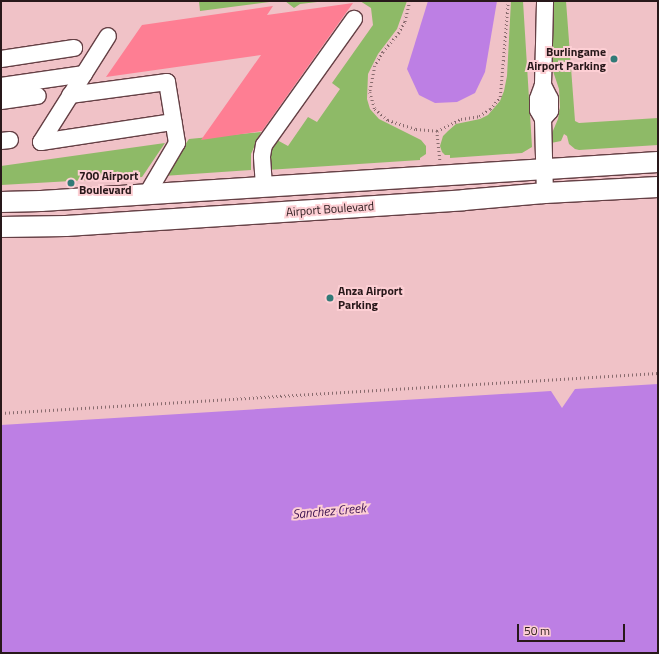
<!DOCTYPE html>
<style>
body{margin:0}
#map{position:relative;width:659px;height:654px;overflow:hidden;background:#f0c2c7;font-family:"Titillium Web",sans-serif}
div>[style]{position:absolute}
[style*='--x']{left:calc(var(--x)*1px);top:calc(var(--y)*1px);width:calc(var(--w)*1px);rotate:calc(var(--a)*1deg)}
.green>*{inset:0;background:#8eba67}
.water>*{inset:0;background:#bd7fe4}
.building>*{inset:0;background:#fe7e93}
.path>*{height:2.5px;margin-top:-1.25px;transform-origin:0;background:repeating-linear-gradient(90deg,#896b6e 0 1px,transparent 0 4px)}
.roads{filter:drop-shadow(1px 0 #654045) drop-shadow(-1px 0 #654045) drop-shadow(0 1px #654045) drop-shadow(0 -1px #654045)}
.minor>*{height:16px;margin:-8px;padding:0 8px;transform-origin:8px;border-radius:8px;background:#fff}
.major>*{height:20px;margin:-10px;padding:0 10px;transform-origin:10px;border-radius:10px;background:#fff}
.dots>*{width:11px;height:11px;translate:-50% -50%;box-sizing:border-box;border:2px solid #fdcfd4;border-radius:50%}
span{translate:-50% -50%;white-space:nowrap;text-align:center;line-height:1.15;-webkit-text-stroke:4px #fdcfd4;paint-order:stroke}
.poi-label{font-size:12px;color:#28181a;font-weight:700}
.right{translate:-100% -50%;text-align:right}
.left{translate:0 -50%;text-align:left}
.street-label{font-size:12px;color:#28181a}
.water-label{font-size:13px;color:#3c1251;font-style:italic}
.frame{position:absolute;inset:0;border:2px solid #28181a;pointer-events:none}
.scale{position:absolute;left:517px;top:624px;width:108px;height:18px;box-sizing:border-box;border:2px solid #28181a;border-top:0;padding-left:5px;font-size:12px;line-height:14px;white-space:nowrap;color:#28181a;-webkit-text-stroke:3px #fdcfd4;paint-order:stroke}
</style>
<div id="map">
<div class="green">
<i style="clip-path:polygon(199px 1px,277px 1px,200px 11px)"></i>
<i style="clip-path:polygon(285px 1px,326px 1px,300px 4px,294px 8px)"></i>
<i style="clip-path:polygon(360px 1px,407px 1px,397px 29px,378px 54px,368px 74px,367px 99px,370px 109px,379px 119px,421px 140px,426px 146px,426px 154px,420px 158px,420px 160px,267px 170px,270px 149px,277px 140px,288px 146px,308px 117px,317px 122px,340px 89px,332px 83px,373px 25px,371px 8px)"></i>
<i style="clip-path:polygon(511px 1px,523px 1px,532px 147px,522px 153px,450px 158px,450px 155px,445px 155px,442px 152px,440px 146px,443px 136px,448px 131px,456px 124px,480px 119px,488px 115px,500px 101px,504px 91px,507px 76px)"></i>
<i style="clip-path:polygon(552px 1px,566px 1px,575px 121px,579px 123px,658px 118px,658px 145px,579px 150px,575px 149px,569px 144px,567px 136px,564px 134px,561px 141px,551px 143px,552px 133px,558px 119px,560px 107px,559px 89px,551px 65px)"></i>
<i style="clip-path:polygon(261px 132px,251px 154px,251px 170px,163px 176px,189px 139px)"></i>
<i style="clip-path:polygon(165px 143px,142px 177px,1px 185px,1px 166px)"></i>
</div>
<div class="water">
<i style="clip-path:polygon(428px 1px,497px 1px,485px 72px,475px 93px,457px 102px,435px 103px,419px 95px,407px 69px)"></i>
<i style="clip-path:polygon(658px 384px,658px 653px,1px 653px,1px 425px,551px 391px,562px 408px,575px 389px)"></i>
</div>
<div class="building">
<i style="clip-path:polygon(353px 3px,262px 131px,201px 140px,261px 55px,106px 77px,142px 25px,273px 6px,267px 15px)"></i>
</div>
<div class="path">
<i style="--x:410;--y:1;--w:22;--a:103"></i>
<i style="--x:405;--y:22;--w:13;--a:119"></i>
<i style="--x:399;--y:33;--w:25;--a:130"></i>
<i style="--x:383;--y:52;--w:16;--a:120"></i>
<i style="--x:375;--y:66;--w:26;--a:101"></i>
<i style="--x:370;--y:92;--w:18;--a:74"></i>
<i style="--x:375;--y:109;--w:17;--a:40"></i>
<i style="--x:388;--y:120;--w:29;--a:18"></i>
<i style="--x:416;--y:129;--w:21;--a:5"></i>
<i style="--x:437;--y:131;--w:27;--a:-27"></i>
<i style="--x:461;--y:119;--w:18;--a:-9"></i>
<i style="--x:479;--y:116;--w:13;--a:-32"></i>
<i style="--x:490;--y:109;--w:16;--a:-50"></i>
<i style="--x:500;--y:97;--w:96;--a:-85.2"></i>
<i style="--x:437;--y:131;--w:29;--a:84"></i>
<i style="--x:1;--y:413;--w:658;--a:-3.48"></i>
</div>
<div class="roads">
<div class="minor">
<i style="--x:1;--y:59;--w:74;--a:-8.6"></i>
<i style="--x:543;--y:85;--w:84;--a:-88.6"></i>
<i style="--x:1;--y:86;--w:84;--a:-8.2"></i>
<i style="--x:70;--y:95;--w:98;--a:-7.6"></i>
<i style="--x:167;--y:82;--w:62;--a:80.7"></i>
<i style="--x:177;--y:143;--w:59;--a:120.5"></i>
<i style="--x:1;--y:101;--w:37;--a:-8"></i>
<i style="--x:543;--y:119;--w:11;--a:-49"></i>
<i style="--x:550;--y:111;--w:12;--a:-90"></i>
<i style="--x:550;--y:99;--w:16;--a:-117"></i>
<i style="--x:543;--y:85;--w:15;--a:110"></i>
<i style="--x:538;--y:99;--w:11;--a:90"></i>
<i style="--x:538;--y:110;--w:10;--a:61"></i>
<i style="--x:543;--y:119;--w:74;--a:88.5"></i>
<i style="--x:1;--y:141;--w:9;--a:-6"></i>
<i style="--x:41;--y:142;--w:134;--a:-8.6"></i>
<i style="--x:41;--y:142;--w:125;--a:-57.7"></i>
<i style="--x:264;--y:186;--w:30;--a:-94"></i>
<i style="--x:262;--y:156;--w:11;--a:-80"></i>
<i style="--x:264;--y:145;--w:155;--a:-54.5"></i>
</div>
<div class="major">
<i style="--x:1;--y:202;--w:40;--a:-1.4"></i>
<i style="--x:41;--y:201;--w:618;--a:-3.62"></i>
<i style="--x:1;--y:227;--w:65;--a:-0.9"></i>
<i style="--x:66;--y:226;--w:399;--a:-3.7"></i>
<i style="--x:464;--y:200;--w:81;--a:-4.9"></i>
<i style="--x:545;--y:193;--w:113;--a:-3"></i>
</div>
</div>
<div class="dots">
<i style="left:614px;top:59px;background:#317a77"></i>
<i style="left:71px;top:183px;background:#317a77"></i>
<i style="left:330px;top:298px;background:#317a77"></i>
</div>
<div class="poi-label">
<span class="right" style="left:606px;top:59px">Burlingame<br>Airport Parking</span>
<span class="left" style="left:79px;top:183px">700 Airport<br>Boulevard</span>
<span class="left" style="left:338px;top:298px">Anza Airport<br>Parking</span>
</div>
<div class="street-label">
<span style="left:330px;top:209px;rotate:-4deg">Airport Boulevard</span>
</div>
<div class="water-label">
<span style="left:329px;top:511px;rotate:-5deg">Sanchez Creek</span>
</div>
<div class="frame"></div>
<div class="scale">50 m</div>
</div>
